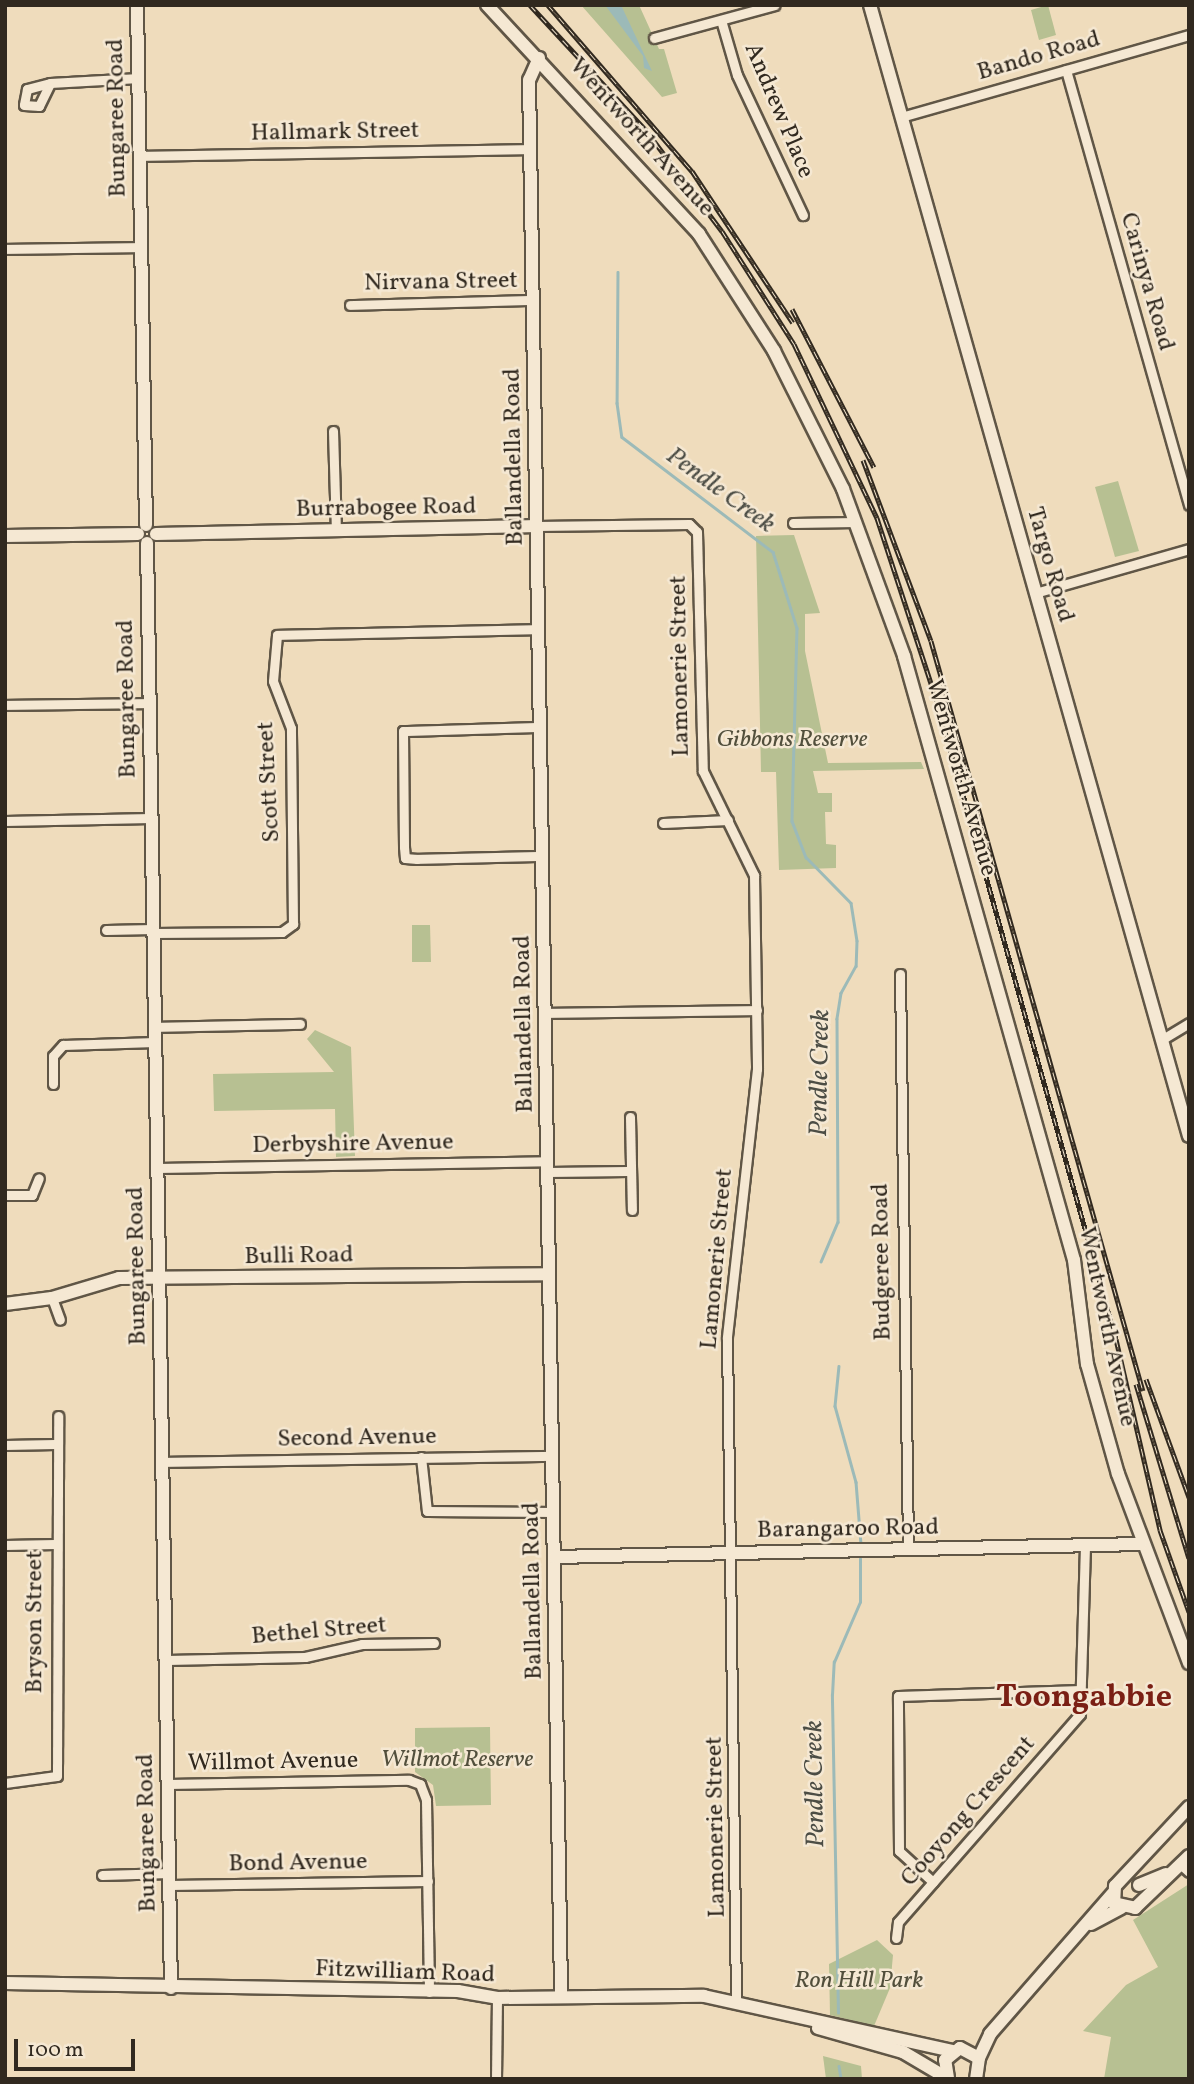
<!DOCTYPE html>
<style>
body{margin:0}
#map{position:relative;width:1194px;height:2084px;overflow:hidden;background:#efdcbc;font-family:Vollkorn,serif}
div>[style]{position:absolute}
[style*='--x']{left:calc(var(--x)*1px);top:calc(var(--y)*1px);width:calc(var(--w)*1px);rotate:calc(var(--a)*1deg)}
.green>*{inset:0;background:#b7c092}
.water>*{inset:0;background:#9cbab8}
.stream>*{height:2.5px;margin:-1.25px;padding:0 1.25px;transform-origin:1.25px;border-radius:1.25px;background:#9cbab8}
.roads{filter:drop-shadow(2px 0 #605646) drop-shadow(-2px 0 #605646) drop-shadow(0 2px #605646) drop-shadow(0 -2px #605646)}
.street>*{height:9px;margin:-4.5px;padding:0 4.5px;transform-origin:4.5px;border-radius:4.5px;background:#f5e8d3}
.secondary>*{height:12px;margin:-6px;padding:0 6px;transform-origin:6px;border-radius:6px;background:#f5e8d3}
.rail>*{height:5px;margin-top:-2.5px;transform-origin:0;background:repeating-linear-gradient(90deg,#f5e8d3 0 8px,#31291f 0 16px);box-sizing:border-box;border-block:2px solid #31291f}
span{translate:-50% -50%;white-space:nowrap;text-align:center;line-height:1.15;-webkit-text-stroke:5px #f5e8d3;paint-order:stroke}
.street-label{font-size:24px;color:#31291f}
.park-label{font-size:24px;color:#524f3c;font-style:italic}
.water-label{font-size:26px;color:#4c4d45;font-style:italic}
.district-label{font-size:32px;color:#7a1f14;font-weight:700}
.frame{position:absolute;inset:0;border:7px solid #31291f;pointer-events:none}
.scale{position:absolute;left:14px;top:2039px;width:121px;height:32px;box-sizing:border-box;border:4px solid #31291f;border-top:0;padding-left:9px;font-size:21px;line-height:24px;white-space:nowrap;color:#31291f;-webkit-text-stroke:5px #f5e8d3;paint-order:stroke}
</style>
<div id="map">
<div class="green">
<i style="clip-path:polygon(581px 5px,639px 5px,659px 49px,664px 49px,677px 93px,662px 97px)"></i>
<i style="clip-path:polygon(1048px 5px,1056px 35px,1039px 40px,1031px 10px)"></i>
<i style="clip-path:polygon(1118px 481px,1139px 551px,1115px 557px,1095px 487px)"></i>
<i style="clip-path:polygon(794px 535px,820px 613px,805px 614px,805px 651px,828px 763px,921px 762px,924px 769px,813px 771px,818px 793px,832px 793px,832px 812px,825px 812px,826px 844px,836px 845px,836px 868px,779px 870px,776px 772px,761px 772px,756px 536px)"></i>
<i style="clip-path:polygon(412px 925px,430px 925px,431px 962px,412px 962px)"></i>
<i style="clip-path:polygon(315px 1030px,351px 1047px,355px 1156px,336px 1157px,335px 1109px,214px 1111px,213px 1074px,334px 1072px,307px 1039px)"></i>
<i style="clip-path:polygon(490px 1727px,491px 1805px,436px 1806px,433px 1785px,415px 1772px,415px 1728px)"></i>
<i style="clip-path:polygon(1189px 1884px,1189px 2079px,1104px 2079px,1111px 2037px,1083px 2031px,1126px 1985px,1158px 1967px,1133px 1920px)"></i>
<i style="clip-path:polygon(877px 1940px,893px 1955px,890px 1988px,874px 2026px,830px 2015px,829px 1964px)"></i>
<i style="clip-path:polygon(823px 2056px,861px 2066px,862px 2079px,826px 2079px)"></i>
</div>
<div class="water">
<i style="clip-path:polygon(605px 5px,621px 5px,652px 71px,644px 68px,643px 56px)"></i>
</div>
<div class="stream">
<i style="--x:618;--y:272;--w:131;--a:90.4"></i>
<i style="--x:617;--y:403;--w:34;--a:82"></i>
<i style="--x:622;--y:437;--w:190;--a:37.3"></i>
<i style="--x:773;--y:552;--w:80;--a:72.5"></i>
<i style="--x:797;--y:628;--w:193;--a:91.5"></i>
<i style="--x:792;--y:821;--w:39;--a:69"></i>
<i style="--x:806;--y:857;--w:64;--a:45.6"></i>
<i style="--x:851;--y:903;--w:38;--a:81"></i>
<i style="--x:857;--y:941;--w:25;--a:92"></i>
<i style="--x:856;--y:966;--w:31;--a:119"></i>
<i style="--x:841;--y:993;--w:26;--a:99"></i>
<i style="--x:837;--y:1019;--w:203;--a:89.7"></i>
<i style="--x:838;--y:1222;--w:43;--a:113"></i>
<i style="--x:839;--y:1366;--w:40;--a:95.7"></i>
<i style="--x:835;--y:1406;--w:79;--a:74.6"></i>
<i style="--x:856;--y:1482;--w:62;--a:85.4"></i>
<i style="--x:838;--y:2013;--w:318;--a:-91.1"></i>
<i style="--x:832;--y:1695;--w:33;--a:-87"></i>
<i style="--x:834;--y:1662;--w:65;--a:-66.6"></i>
<i style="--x:860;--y:1602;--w:43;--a:-90"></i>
<i style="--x:839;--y:2066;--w:13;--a:81"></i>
</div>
<div class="roads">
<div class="street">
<i style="--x:721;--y:20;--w:57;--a:73.8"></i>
<i style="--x:737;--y:75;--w:155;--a:64.8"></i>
<i style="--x:654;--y:38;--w:125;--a:-15.3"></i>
<i style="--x:1066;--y:70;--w:452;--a:74.2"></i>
<i style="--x:50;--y:83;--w:24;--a:165"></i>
<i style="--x:27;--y:89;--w:16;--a:101"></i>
<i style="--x:24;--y:105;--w:15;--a:4"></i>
<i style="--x:39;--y:106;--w:25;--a:-64"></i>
<i style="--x:50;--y:83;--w:89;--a:-3.2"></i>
<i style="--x:901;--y:117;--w:299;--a:-15.9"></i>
<i style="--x:140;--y:156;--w:390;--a:-1"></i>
<i style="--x:5;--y:249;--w:137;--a:-0.8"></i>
<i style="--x:350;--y:305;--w:183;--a:-1.6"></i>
<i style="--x:333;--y:431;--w:100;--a:88.3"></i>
<i style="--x:793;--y:523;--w:63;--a:-0.9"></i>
<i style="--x:537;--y:526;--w:152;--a:-0.8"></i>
<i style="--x:689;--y:524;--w:11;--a:45"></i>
<i style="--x:697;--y:532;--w:239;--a:88.6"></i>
<i style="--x:703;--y:771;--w:116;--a:63.9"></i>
<i style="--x:754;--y:875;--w:194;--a:89.1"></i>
<i style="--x:757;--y:1069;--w:271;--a:96.4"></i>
<i style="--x:727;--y:1338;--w:664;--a:89.22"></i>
<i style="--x:1035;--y:593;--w:160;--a:-15.9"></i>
<i style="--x:5;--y:705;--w:145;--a:-0.8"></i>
<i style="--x:540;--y:727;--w:137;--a:178.3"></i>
<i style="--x:403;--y:731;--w:116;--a:89.5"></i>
<i style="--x:404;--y:847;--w:11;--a:85"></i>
<i style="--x:405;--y:858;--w:12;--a:5"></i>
<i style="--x:417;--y:859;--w:126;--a:-1.4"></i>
<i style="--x:5;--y:821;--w:146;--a:-1.2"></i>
<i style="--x:663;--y:823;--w:65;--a:-2.6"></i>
<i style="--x:106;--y:930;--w:47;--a:-1.2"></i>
<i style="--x:153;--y:933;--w:129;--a:-0.4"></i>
<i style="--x:282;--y:932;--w:14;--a:-36"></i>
<i style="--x:293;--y:924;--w:196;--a:-90.6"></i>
<i style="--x:291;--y:728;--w:50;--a:-111"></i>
<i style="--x:273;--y:681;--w:46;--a:-85"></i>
<i style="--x:277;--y:635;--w:262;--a:-1.3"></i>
<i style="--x:900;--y:974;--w:576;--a:89.2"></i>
<i style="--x:545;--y:1013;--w:212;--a:-0.8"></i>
<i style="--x:155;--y:1027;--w:145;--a:-1.2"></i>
<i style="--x:1161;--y:1040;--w:33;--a:-31"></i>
<i style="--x:53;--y:1084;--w:28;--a:-90"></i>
<i style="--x:53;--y:1056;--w:15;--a:-48"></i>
<i style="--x:63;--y:1045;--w:92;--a:-1.9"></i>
<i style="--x:630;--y:1117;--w:93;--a:88.8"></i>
<i style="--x:158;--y:1168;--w:390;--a:-1"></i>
<i style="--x:548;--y:1172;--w:80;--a:-0.7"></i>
<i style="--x:5;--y:1195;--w:27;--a:0"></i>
<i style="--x:32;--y:1195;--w:18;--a:-68"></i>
<i style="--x:52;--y:1298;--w:23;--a:70"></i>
<i style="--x:5;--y:1445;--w:50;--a:-1.1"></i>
<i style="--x:421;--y:1457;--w:54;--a:83.7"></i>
<i style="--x:427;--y:1511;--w:127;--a:0.5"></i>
<i style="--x:163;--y:1462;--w:390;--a:-0.9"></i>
<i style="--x:5;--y:1545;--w:50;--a:-1.1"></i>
<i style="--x:167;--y:1660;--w:138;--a:-1.2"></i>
<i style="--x:305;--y:1657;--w:58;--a:-12.8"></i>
<i style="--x:362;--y:1644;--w:72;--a:-0.8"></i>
<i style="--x:5;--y:1783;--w:52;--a:-7.7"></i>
<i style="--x:57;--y:1776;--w:360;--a:-89.8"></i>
<i style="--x:168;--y:1784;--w:241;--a:-1"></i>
<i style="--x:409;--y:1780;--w:12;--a:20"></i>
<i style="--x:420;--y:1784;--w:17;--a:69"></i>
<i style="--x:426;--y:1800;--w:192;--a:89.1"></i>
<i style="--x:1180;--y:1864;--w:12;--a:42"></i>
<i style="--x:102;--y:1875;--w:68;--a:-1.7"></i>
<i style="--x:933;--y:1882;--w:46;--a:-137.6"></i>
<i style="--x:899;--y:1851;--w:155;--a:-90.4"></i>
<i style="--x:898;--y:1696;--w:183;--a:-1.9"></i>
<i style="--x:170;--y:1885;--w:258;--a:-0.9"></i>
<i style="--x:896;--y:1938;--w:16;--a:-83"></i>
<i style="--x:898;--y:1922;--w:276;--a:-48.8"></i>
<i style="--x:1080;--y:1714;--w:167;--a:-88.3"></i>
<i style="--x:496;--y:2079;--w:81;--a:-89.3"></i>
</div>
<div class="secondary">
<i style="--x:137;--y:5;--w:520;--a:89.01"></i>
<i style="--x:487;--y:5;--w:312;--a:47.2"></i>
<i style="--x:699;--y:234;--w:139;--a:57.3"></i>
<i style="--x:774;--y:351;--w:154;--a:63.4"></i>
<i style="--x:843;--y:489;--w:178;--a:69.9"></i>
<i style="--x:904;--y:656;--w:627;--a:74.28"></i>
<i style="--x:1074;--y:1260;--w:105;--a:82.9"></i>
<i style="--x:1087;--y:1364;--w:114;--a:74.3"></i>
<i style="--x:1118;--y:1474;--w:202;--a:69.4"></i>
<i style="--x:870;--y:5;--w:1175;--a:74.25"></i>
<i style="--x:539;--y:58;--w:24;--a:114"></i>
<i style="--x:529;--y:80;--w:1913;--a:89.04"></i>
<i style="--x:156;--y:534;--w:381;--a:-1.2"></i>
<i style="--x:5;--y:536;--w:133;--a:-0.9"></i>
<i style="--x:147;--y:543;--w:1445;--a:89.05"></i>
<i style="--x:5;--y:1304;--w:47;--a:-7.3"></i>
<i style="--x:52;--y:1298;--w:70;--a:-16.6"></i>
<i style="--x:119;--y:1278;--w:430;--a:-0.5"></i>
<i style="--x:555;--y:1557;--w:586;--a:-1.27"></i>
<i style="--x:1189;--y:1807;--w:108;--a:133.1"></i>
<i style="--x:1115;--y:1886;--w:17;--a:93"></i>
<i style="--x:1114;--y:1903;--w:22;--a:13"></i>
<i style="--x:1135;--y:1908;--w:75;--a:-43.9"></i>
<i style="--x:1139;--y:1885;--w:29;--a:-22"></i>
<i style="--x:1091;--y:1924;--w:34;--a:-28"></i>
<i style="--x:5;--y:1983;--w:453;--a:1"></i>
<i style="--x:458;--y:1991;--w:40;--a:10"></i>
<i style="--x:497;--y:1998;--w:207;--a:-0.6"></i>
<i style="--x:704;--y:1996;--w:254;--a:12.5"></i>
<i style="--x:818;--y:2028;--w:88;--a:15.8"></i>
<i style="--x:903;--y:2052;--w:51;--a:30.6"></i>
<i style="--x:979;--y:2058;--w:26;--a:-65"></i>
<i style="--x:990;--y:2034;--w:186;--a:-48.9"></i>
<i style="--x:948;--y:2078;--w:18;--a:-99"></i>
<i style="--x:945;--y:2060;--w:19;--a:-39"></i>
<i style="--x:960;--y:2048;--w:21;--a:28"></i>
<i style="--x:979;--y:2058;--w:21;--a:98"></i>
</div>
</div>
<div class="rail">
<i style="--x:530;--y:5;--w:169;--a:47.2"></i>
<i style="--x:645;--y:129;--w:128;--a:53"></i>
<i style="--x:722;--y:231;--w:134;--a:57.5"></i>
<i style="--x:794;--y:344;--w:193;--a:64.5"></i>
<i style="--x:877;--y:518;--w:194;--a:71.9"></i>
<i style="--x:937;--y:702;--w:662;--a:74.3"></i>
<i style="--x:1116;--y:1339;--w:196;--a:77"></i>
<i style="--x:1160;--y:1530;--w:87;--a:70.5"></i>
<i style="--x:548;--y:5;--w:220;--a:49.1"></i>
<i style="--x:692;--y:171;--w:182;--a:56.4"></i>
<i style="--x:792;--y:309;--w:178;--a:62.6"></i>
<i style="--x:863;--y:460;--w:193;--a:69.4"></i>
<i style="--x:931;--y:641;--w:779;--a:74.22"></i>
<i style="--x:1146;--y:1379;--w:126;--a:70"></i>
<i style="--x:1136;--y:1384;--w:182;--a:73.1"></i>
</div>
<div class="street-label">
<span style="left:1039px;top:57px;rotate:-16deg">Bando Road</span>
<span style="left:778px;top:111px;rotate:67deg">Andrew Place</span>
<span style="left:118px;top:118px;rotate:-91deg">Bungaree Road</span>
<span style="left:335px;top:133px;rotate:-1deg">Hallmark Street</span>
<span style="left:641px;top:138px;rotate:48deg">Wentworth Avenue</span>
<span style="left:1146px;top:282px;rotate:74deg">Carinya Road</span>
<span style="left:441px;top:283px;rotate:-1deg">Nirvana Street</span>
<span style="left:515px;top:457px;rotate:-91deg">Ballandella Road</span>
<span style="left:386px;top:509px;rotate:-1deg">Burrabogee Road</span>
<span style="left:1049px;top:565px;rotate:74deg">Targo Road</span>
<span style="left:681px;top:666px;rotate:-91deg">Lamonerie Street</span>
<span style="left:128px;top:699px;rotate:-91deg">Bungaree Road</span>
<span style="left:960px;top:778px;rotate:74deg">Wentworth Avenue</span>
<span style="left:270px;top:782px;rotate:-93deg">Scott Street</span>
<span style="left:525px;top:1024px;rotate:-91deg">Ballandella Road</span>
<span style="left:353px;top:1145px;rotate:-1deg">Derbyshire Avenue</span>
<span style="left:299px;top:1257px;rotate:-1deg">Bulli Road</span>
<span style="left:718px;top:1259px;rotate:-85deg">Lamonerie Street</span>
<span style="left:883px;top:1262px;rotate:-91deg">Budgeree Road</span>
<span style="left:138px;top:1266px;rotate:-91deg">Bungaree Road</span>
<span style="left:1106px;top:1327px;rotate:78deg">Wentworth Avenue</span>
<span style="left:357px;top:1439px;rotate:-1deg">Second Avenue</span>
<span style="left:848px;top:1530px;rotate:-1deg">Barangaroo Road</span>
<span style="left:534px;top:1591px;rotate:-91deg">Ballandella Road</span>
<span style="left:36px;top:1622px;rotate:-90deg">Bryson Street</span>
<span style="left:319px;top:1632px;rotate:-5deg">Bethel Street</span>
<span style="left:273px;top:1763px;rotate:-1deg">Willmot Avenue</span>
<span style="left:969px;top:1812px;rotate:-49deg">Cooyong Crescent</span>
<span style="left:717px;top:1827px;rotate:-91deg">Lamonerie Street</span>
<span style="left:148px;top:1833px;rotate:-91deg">Bungaree Road</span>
<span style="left:298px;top:1864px;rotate:-1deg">Bond Avenue</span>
<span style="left:405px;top:1973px;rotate:2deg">Fitzwilliam Road</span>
</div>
<div class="park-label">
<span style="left:792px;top:741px">Gibbons Reserve</span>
<span style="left:457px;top:1761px">Willmot Reserve</span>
<span style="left:859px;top:1982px">Ron Hill Park</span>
</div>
<div class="water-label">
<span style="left:720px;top:491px;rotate:36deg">Pendle Creek</span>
<span style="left:821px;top:1073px;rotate:-89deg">Pendle Creek</span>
<span style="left:816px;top:1784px;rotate:-91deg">Pendle Creek</span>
</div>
<div class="district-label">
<span style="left:1084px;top:1698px">Toongabbie</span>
</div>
<div class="frame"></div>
<div class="scale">100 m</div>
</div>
